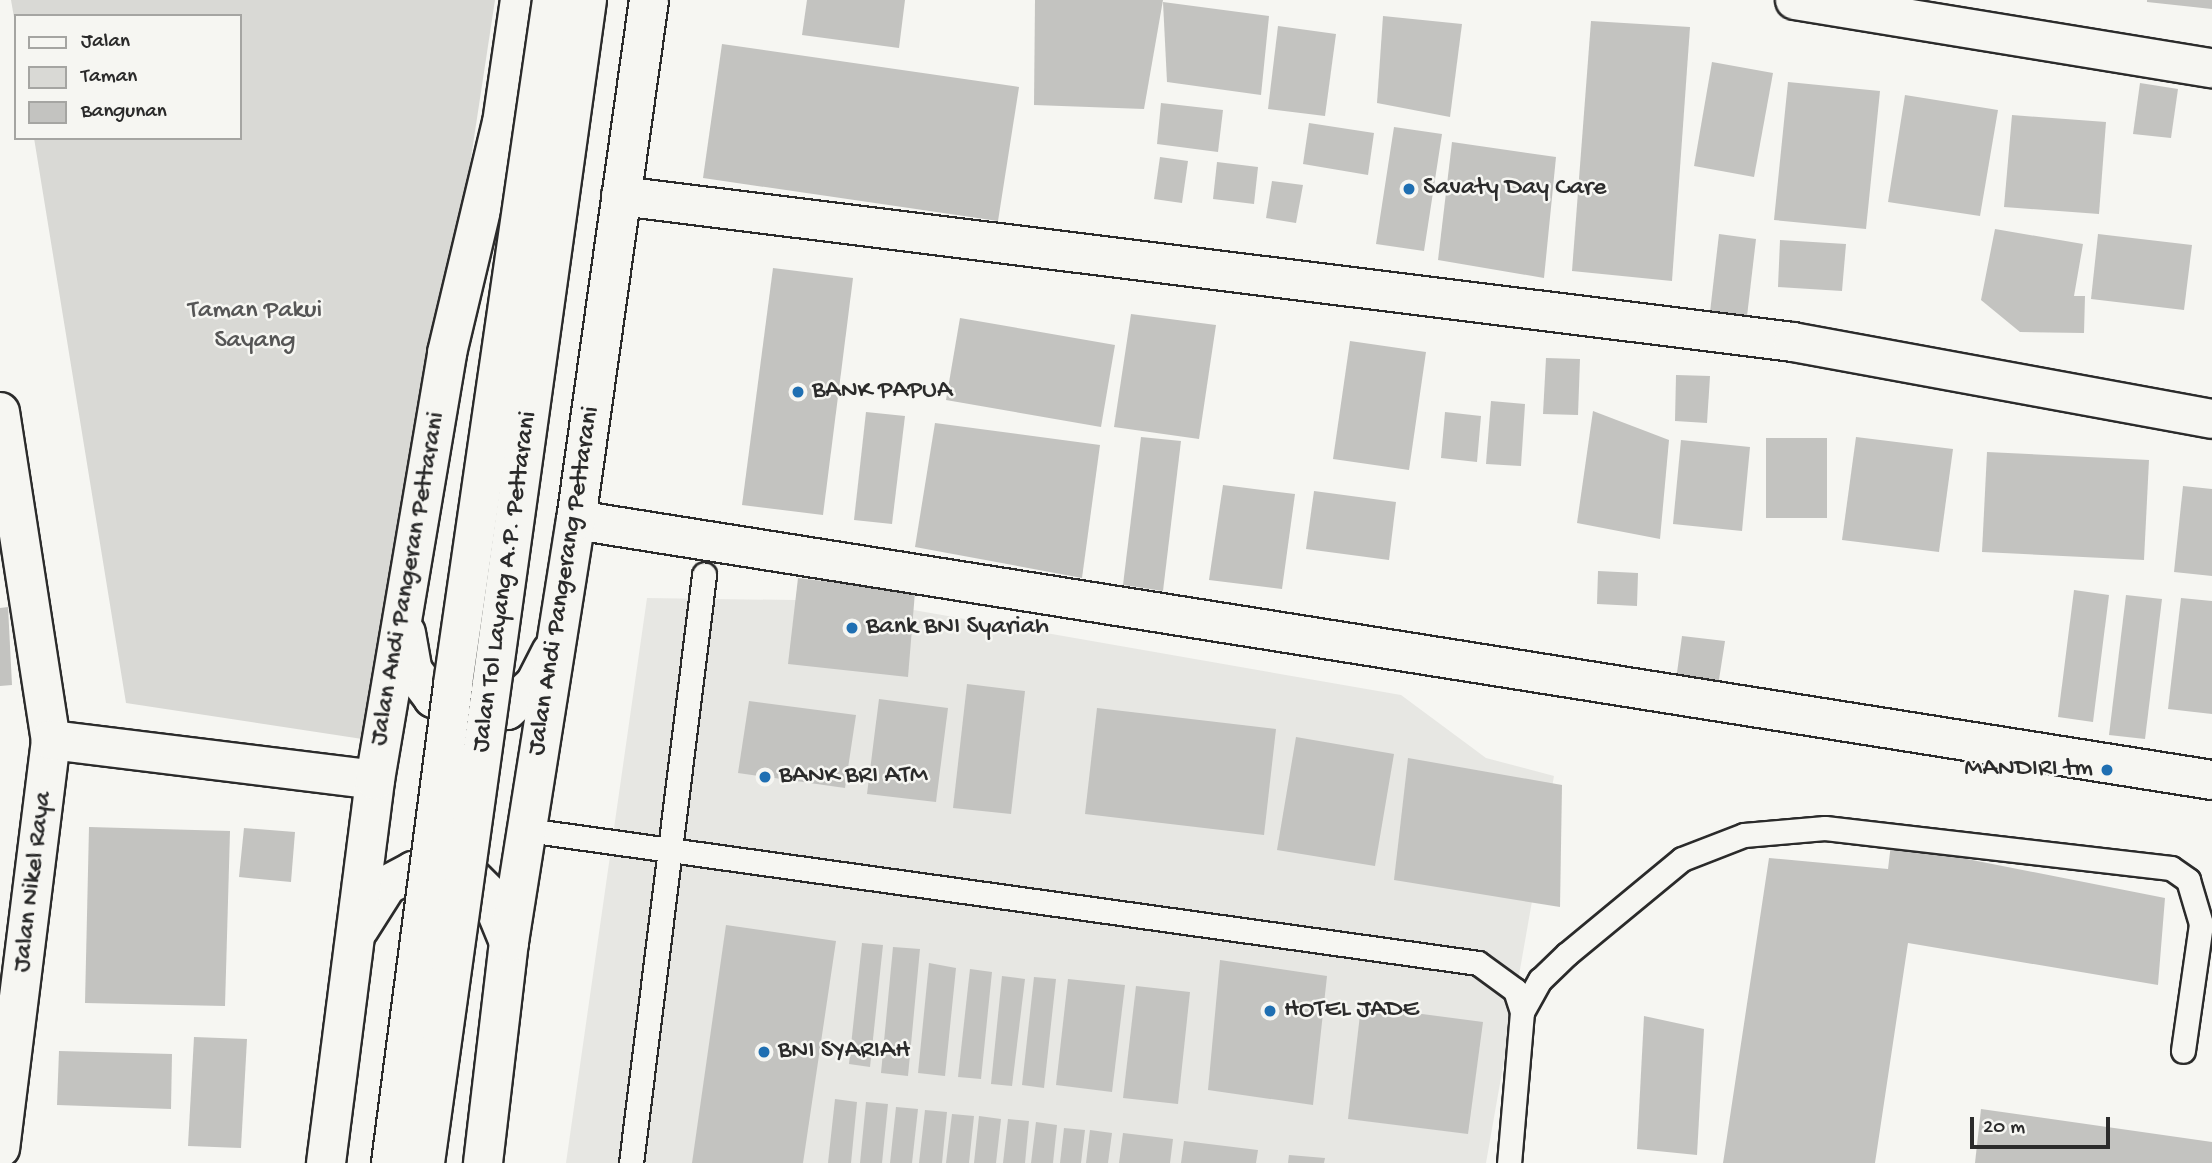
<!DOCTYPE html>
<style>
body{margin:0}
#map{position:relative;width:2212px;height:1163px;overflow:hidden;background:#f6f6f2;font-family:"Gochi Hand",sans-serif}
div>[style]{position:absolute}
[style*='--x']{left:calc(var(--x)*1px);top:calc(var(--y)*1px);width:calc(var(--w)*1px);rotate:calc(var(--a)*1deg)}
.built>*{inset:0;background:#e7e7e3}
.green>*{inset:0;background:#d9d9d5}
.building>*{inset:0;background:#c3c3c0}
.roads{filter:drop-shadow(2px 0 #2b2b2b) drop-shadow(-2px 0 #2b2b2b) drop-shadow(0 2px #2b2b2b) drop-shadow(0 -2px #2b2b2b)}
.lane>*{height:23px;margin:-11.5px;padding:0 11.5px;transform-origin:11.5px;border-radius:11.5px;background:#f6f6f2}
.street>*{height:38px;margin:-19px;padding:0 19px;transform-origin:19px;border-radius:19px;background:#f6f6f2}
.highway>*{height:38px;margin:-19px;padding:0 19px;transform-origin:19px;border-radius:19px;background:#f6f6f2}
.bridges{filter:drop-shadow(2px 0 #2b2b2b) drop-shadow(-2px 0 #2b2b2b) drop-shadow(0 2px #2b2b2b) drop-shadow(0 -2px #2b2b2b)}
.highway-bridge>*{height:38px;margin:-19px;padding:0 19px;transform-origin:19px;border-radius:19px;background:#f6f6f2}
.dots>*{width:19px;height:19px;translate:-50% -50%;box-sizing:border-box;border:4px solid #f6f6f2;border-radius:50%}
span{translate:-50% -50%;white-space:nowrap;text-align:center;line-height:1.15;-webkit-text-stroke:5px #f6f6f2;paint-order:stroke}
.poi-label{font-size:26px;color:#2b2b2b}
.left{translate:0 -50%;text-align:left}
.right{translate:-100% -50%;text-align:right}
.park-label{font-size:26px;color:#565656}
.street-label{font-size:26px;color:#2b2b2b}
.legend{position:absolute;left:14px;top:14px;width:228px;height:126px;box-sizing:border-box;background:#f6f6f2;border:2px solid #a5a5a2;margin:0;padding:9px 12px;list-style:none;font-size:21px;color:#2b2b2b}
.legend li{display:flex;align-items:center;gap:14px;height:35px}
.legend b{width:35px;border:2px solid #a5a5a2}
.scale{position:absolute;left:1970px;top:1117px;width:140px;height:32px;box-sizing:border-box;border:4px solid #2b2b2b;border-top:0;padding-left:9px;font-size:21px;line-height:24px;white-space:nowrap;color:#2b2b2b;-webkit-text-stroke:5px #f6f6f2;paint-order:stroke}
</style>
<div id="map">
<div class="built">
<i style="clip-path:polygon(647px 598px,862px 601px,1401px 695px,1486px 758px,1554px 776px,1486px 1163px,566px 1163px)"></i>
</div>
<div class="green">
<i style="clip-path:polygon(11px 0,495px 0,382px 742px,126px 703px,34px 138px,240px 138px,240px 16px,16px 16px,16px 29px)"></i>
</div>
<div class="building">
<i style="clip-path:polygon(807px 0,905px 0,899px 48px,802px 35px)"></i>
<i style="clip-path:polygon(1035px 0,1163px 0,1144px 109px,1034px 105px)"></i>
<i style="clip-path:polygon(2147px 0,2212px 0,2212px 9px,2147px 2px)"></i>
<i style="clip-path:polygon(1163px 2px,1269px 16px,1261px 95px,1167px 82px)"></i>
<i style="clip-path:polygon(1383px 16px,1462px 24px,1450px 117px,1377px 103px)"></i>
<i style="clip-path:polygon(1591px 21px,1690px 27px,1672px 281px,1572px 271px)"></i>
<i style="clip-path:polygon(1278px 26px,1336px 34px,1325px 116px,1268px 109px)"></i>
<i style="clip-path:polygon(722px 44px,1019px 87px,998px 221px,703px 178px)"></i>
<i style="clip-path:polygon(1712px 62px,1773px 73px,1754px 177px,1694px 166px)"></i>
<i style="clip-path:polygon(1788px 82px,1880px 91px,1866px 229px,1774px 220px)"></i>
<i style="clip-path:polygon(2140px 83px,2178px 89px,2171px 138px,2133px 134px)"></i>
<i style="clip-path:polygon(1905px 95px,1998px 110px,1980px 216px,1888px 202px)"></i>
<i style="clip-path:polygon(1161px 103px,1223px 110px,1218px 152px,1157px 144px)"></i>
<i style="clip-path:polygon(2012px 115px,2106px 122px,2099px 214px,2004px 207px)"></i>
<i style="clip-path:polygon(1309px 123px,1374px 133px,1368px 175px,1303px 164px)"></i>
<i style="clip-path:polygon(1394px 127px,1442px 134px,1424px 251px,1376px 244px)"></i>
<i style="clip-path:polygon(1452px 142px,1556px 157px,1544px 278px,1438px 260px)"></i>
<i style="clip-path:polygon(1160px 157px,1188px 161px,1182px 203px,1154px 199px)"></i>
<i style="clip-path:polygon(1217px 162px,1258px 167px,1254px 204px,1213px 199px)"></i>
<i style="clip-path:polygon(1272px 181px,1303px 185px,1296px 223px,1266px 218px)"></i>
<i style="clip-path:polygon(1995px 229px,2083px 244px,2074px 296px,2085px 296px,2084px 333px,2020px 332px,1981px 300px)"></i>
<i style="clip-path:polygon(1719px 234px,1756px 239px,1746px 325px,1709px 321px)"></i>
<i style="clip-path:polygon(2098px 234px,2192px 245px,2184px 310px,2091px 299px)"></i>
<i style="clip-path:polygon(1780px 240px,1846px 244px,1842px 291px,1778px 287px)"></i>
<i style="clip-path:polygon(773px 268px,853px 278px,823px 515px,742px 505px)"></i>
<i style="clip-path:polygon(1131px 314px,1216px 325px,1199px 439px,1114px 427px)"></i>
<i style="clip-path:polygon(960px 318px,1115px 345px,1101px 427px,946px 400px)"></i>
<i style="clip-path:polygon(1350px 341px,1426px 352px,1409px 470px,1333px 459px)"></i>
<i style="clip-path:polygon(1546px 358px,1580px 359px,1578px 415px,1543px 414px)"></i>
<i style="clip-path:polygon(1676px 375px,1710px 376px,1707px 423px,1675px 421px)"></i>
<i style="clip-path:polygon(1491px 401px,1525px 404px,1521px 466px,1486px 464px)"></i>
<i style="clip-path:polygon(1593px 411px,1669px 440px,1660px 539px,1577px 523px)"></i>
<i style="clip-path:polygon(866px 412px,905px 416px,892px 524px,854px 520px)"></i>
<i style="clip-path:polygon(1445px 412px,1481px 416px,1477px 462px,1441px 458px)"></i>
<i style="clip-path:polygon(935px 423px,1100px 445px,1082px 578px,915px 547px)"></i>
<i style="clip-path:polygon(1141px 437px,1181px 441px,1163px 591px,1123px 585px)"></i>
<i style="clip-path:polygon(1856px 437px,1953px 449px,1939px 552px,1842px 540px)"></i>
<i style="clip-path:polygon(1766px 438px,1827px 438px,1827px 518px,1766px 518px)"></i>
<i style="clip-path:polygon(1681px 440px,1750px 447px,1742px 531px,1673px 524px)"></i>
<i style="clip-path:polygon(1987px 452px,2149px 460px,2144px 560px,1982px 552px)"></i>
<i style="clip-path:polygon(1223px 485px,1295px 494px,1282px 589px,1209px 580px)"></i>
<i style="clip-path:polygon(2183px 486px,2212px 489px,2212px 576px,2174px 572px)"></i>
<i style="clip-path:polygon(1314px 491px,1396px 502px,1389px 560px,1306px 549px)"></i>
<i style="clip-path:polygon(1598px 571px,1638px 573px,1637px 606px,1597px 604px)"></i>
<i style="clip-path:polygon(798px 578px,915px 592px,908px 677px,788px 664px)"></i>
<i style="clip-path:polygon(2074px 590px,2109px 595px,2093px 722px,2058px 717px)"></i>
<i style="clip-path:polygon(2126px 595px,2162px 599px,2145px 739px,2109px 735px)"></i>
<i style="clip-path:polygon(2181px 598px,2212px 601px,2212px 714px,2168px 709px)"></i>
<i style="clip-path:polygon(8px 607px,12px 685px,0 686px,0 608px)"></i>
<i style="clip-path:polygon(1682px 636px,1725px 641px,1718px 686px,1676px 680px)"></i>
<i style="clip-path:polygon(967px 684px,1025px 691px,1011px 814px,953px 808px)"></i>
<i style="clip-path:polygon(879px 699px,948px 708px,936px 802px,867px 794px)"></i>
<i style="clip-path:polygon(749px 701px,856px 715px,845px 788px,738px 773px)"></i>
<i style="clip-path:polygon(1097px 708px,1276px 729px,1264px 835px,1085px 814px)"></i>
<i style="clip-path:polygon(1296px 737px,1394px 754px,1375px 866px,1277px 850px)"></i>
<i style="clip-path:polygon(1408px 758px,1562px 785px,1560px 907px,1394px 880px)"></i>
<i style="clip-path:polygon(89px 827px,230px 831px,225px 1006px,85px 1003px)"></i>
<i style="clip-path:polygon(244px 828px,295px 832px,291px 882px,239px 877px)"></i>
<i style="clip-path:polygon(1891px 844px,2165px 898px,2158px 985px,1908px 943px,1875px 1163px,1723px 1163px,1769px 858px,1888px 869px)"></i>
<i style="clip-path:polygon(726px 925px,836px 941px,803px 1163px,692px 1163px)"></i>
<i style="clip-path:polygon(862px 943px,883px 945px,870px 1067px,849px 1064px)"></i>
<i style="clip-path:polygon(893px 947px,920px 949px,908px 1076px,881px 1073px)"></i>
<i style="clip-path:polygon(1220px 960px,1327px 976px,1313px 1105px,1208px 1090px)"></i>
<i style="clip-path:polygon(929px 963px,956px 968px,945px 1076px,918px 1073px)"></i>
<i style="clip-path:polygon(970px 969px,992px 972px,981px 1079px,958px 1077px)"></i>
<i style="clip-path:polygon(1002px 976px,1025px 979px,1012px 1086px,991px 1084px)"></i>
<i style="clip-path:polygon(1034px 977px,1056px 979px,1044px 1088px,1022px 1085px)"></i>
<i style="clip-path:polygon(1068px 979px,1125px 985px,1112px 1092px,1056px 1085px)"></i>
<i style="clip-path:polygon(1136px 986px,1190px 992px,1178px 1104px,1123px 1098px)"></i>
<i style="clip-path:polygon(1361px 1006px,1483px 1022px,1468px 1134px,1348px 1119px)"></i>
<i style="clip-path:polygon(1644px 1016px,1704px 1029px,1697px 1155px,1637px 1149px)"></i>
<i style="clip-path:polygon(194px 1037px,247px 1039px,241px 1148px,188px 1146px)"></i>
<i style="clip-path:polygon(59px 1051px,172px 1054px,171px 1109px,57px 1105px)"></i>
<i style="clip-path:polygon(835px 1099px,857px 1102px,851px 1163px,828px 1163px)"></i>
<i style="clip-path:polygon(866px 1102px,888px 1104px,882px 1163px,860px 1163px)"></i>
<i style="clip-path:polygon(896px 1107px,918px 1109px,912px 1163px,890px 1163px)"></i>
<i style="clip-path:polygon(1981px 1109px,2212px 1142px,2212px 1163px,1975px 1163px)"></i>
<i style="clip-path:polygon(925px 1110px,947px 1112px,942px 1163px,919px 1163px)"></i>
<i style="clip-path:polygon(952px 1114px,974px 1116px,969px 1163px,946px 1163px)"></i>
<i style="clip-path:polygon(979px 1116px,1001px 1119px,996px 1163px,974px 1163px)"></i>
<i style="clip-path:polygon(1008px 1119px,1029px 1121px,1025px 1163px,1003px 1163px)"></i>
<i style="clip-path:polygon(1036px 1122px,1057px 1125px,1053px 1163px,1031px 1163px)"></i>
<i style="clip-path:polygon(1064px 1128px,1085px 1130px,1081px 1163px,1060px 1163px)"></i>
<i style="clip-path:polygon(1090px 1130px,1112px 1133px,1108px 1163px,1086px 1163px)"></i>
<i style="clip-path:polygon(1123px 1133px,1173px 1139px,1170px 1163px,1119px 1163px)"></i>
<i style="clip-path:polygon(1184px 1141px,1258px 1150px,1256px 1163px,1181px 1163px)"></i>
<i style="clip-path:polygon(1289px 1155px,1325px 1158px,1324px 1163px,1288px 1163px)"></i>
</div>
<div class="roads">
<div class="lane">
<i style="--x:527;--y:830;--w:960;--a:7.96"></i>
<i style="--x:1478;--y:963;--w:46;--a:36.1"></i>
<i style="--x:1515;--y:990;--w:23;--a:72"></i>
<i style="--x:1522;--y:1012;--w:152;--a:94.9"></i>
<i style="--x:1522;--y:1012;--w:37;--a:-61"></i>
<i style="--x:1540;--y:980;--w:37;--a:-44"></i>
<i style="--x:1567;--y:954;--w:149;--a:-39.6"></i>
<i style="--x:1682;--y:859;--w:66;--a:-21.2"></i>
<i style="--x:1744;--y:835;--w:81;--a:-4.9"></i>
<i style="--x:1825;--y:828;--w:348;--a:6.6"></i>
<i style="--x:2171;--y:868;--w:21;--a:35"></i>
<i style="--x:2188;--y:880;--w:46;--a:73.5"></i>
<i style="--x:2201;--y:924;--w:128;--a:98.1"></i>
<i style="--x:631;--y:1163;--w:593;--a:-82.92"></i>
</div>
<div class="street">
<i style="--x:1795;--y:0;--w:423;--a:9.3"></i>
<i style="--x:621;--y:196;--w:1181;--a:7.1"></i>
<i style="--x:1793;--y:342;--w:426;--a:10.4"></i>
<i style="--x:0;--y:412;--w:332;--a:81.2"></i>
<i style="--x:51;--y:740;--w:411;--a:97.1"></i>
<i style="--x:576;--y:520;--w:1657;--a:9.03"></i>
<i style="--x:51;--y:740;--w:326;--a:7"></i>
</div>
<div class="highway">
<i style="--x:406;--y:633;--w:39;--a:80"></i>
<i style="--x:413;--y:671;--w:34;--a:53"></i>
<i style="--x:433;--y:698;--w:35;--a:24"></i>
<i style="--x:465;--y:712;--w:42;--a:-2.7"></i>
<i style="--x:507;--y:710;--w:38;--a:-43"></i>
<i style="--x:535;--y:684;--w:36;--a:-63"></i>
<i style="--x:359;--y:929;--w:52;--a:-57.5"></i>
<i style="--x:387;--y:885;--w:30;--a:-28"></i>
<i style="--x:413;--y:871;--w:28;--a:-4"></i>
<i style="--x:441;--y:869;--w:30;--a:14"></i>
<i style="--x:470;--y:876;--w:28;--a:45"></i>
<i style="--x:490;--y:896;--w:50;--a:67.6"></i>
<i style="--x:326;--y:1163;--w:386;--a:-82.7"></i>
<i style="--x:375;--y:780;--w:433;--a:-80.4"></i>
<i style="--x:447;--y:353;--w:236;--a:-76.6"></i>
<i style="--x:502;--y:123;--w:124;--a:-81.7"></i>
<i style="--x:483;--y:1163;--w:223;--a:-83.3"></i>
<i style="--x:509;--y:942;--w:427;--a:-81"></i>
<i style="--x:576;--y:520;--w:525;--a:-82.01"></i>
</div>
</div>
<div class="bridges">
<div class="highway-bridge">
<i style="--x:391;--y:1163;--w:483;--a:-82.6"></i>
<i style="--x:453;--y:684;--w:691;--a:-81.76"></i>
<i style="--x:425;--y:1163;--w:1174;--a:-82.07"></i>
</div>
</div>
<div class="dots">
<i style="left:1409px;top:189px;background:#1f6fb2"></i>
<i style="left:798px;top:392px;background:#1f6fb2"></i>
<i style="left:852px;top:628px;background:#1f6fb2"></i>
<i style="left:2107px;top:770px;background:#1f6fb2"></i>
<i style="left:765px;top:777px;background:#1f6fb2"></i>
<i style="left:1270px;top:1011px;background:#1f6fb2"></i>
<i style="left:764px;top:1052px;background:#1f6fb2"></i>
</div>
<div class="poi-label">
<span class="left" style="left:1423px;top:189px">Savaty Day Care</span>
<span class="left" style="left:812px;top:392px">BANK PAPUA</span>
<span class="left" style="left:866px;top:628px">Bank BNI Syariah</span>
<span class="right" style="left:2093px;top:770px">MANDIRI tm</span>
<span class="left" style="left:779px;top:777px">BANK BRI ATM</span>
<span class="left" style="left:1284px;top:1011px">HOTEL JADE</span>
<span class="left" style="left:778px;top:1052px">BNI SYARIAH</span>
</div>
<div class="park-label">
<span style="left:255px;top:327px">Taman Pakui<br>Sayang</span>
</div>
<div class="street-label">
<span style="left:409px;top:579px;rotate:-80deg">Jalan Andi Pangeran Pettarani</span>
<span style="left:565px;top:581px;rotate:-81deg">Jalan Andi Pangerang Pettarani</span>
<span style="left:506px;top:582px;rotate:-82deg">Jalan Tol Layang A.P. Pettarani</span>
<span style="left:34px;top:882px;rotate:-83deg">Jalan Nikel Raya</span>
</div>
<ul class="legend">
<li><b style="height:9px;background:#f6f6f2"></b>Jalan</li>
<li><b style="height:19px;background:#d9d9d5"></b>Taman</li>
<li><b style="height:19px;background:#c3c3c0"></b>Bangunan</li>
</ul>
<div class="scale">20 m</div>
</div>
